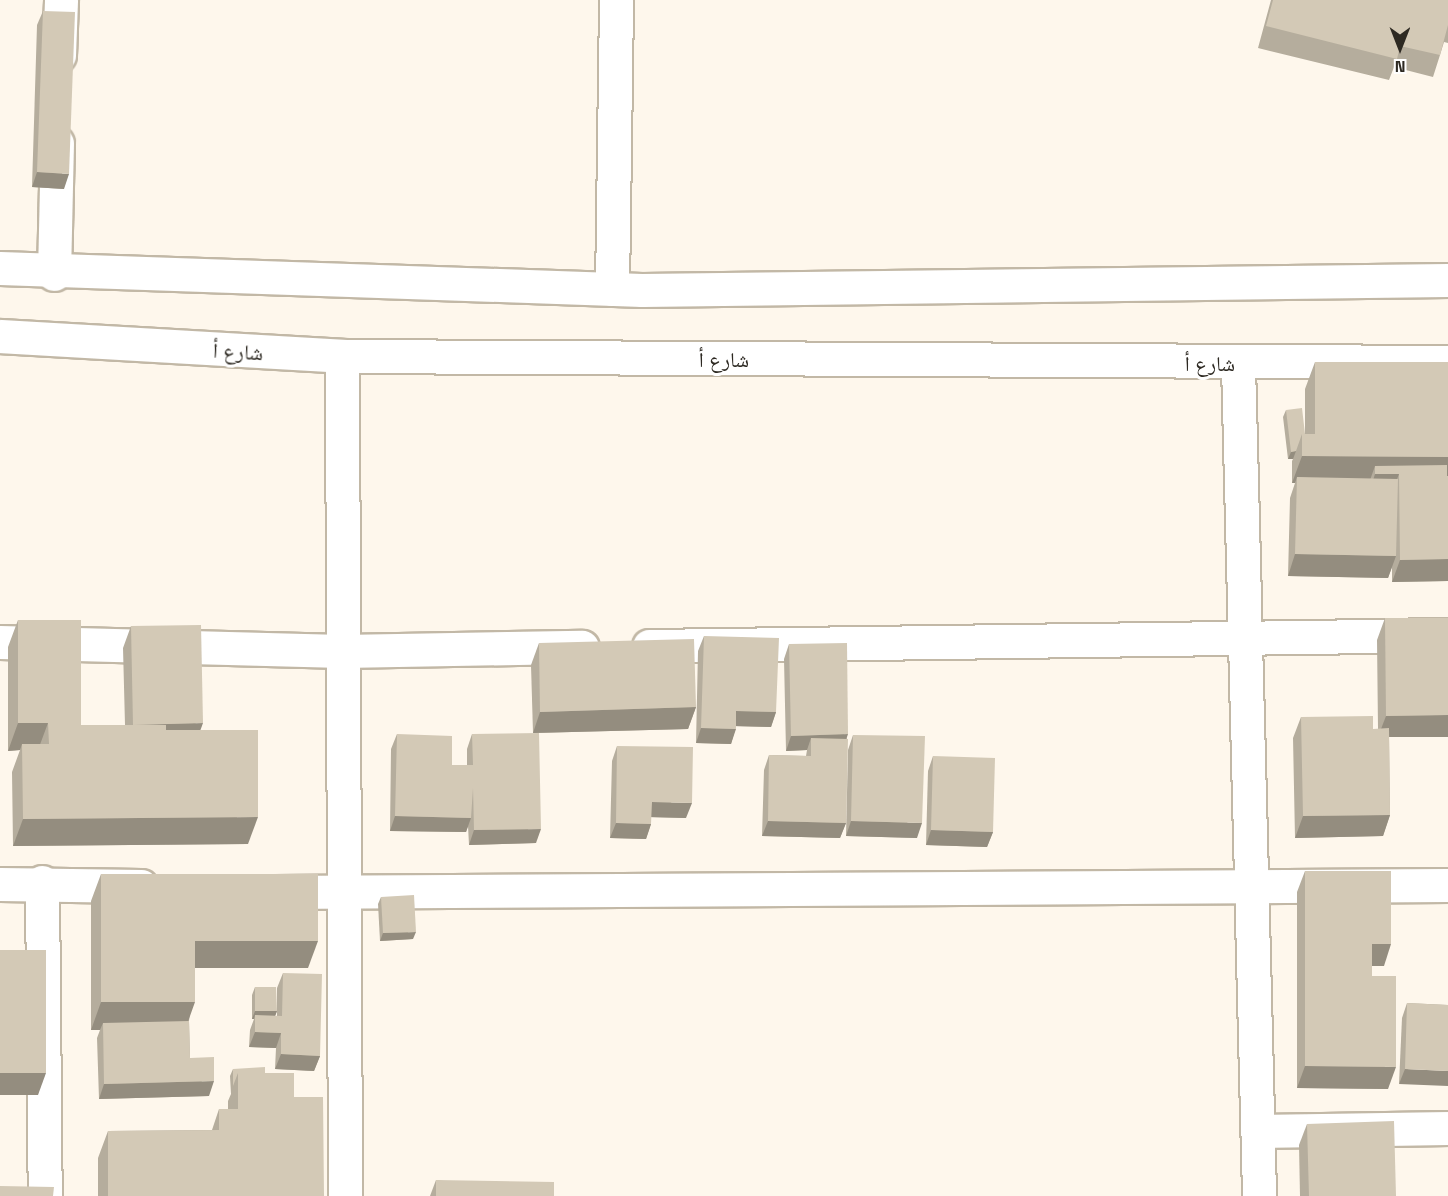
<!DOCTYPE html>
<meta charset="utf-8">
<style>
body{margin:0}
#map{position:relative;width:1448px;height:1196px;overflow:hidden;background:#fef7ec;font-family:"Space Grotesk","Noto Naskh Arabic",sans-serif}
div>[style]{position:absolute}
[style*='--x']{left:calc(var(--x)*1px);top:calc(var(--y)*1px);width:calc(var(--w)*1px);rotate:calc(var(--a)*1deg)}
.roads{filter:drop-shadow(2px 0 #c2b8a6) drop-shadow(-2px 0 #c2b8a6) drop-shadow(0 2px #c2b8a6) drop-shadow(0 -2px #c2b8a6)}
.minor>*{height:33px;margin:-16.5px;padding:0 16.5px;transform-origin:16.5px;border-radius:16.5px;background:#fff}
.wall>*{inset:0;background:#b5ad9d}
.shaded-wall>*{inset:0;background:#948d7f}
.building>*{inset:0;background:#d3c9b6}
span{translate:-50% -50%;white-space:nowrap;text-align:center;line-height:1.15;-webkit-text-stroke:6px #fff;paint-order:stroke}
.street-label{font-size:21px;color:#2d2922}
.north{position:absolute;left:1370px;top:18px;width:60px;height:60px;-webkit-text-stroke:4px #fff;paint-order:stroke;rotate:180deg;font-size:16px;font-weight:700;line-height:24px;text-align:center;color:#2d2922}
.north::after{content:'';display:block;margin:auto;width:21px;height:27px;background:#2d2922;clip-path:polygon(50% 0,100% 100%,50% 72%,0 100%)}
</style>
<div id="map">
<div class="roads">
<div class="minor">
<i style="--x:59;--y:55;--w:55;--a:-87.9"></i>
<i style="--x:0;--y:268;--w:642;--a:1.96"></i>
<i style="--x:642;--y:290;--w:806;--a:-0.71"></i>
<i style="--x:54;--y:274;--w:131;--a:-88.7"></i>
<i style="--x:612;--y:289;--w:289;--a:-89.2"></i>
<i style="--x:0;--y:336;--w:343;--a:3.3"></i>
<i style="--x:342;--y:356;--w:1106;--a:0.31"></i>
<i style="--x:342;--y:356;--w:840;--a:89.8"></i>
<i style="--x:1238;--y:364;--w:832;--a:88.55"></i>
<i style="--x:0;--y:642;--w:342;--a:1.5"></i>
<i style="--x:342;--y:651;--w:240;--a:-1"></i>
<i style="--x:649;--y:646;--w:799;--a:-0.79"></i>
<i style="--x:42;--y:882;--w:314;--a:89.5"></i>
<i style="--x:0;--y:884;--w:141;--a:0.8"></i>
<i style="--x:274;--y:892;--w:1174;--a:-0.34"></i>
<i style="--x:1258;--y:1131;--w:190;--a:-0.9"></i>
</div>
</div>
<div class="wall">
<i style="clip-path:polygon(1271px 0,1448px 0,1448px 43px,1444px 42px,1440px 55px,1433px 77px,1394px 67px,1389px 80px,1258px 48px)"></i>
<i style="clip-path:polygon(43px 11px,64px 189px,32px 187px,37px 25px)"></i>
<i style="clip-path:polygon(1315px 362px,1448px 362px,1448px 581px,1392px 582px,1392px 567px,1388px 578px,1288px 576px,1290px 498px,1295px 483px,1292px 483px,1292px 461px,1293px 459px,1288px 459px,1283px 417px,1286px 410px,1305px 434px,1305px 389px)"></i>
<i style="clip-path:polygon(1385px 618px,1448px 618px,1448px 737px,1389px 737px,1390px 815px,1383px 836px,1295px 838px,1293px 738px,1301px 717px,1373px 729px,1378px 729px,1377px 640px)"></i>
<i style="clip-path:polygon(18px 620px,81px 725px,125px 725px,123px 648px,131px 626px,200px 730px,248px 844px,13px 846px,12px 772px,20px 750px,8px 751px,8px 647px)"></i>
<i style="clip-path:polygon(704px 636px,776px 712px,771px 727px,736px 726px,731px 744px,696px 743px,698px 651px)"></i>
<i style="clip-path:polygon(539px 643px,696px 707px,688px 729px,533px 733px,531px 665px)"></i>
<i style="clip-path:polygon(789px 644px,847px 739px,846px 823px,840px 838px,762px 836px,764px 770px,769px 755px,806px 756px,807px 750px,786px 751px,784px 659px)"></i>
<i style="clip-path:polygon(397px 734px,452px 765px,467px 765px,467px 749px,472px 734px,536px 843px,469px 845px,468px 826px,466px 832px,390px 831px,391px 749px)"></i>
<i style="clip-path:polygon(853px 735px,917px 838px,846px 836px,848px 750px)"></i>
<i style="clip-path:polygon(617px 746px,686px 818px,651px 817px,651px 824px,646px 839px,610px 838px,612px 761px)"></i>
<i style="clip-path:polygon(933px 756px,993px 832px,987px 847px,926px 845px,928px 771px)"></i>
<i style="clip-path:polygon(1305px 871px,1384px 966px,1372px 966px,1372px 976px,1388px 1089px,1297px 1088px,1297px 892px)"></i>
<i style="clip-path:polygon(101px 874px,308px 968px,195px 968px,189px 1021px,190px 1058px,209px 1096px,99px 1099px,97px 1038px,100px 1030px,91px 1030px,91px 901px)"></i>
<i style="clip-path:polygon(381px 897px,413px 939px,380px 941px,378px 904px)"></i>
<i style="clip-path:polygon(283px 973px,320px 1056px,314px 1071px,275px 1069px,276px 1048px,249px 1047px,250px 1030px,254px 1019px,252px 1019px,252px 995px,255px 987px,277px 1011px,275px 1016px,277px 1016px,277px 988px)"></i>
<i style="clip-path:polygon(1407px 1003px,1448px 1005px,1399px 1084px,1402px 1018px)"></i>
<i style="clip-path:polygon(233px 1069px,265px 1073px,294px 1097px,324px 1196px,98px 1196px,98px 1158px,108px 1131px,212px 1130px,219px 1109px,228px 1109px,228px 1101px,231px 1094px,230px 1076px)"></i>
<i style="clip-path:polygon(1307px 1124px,1396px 1196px,1300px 1196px,1299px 1145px)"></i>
<i style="clip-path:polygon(436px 1180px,554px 1196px,430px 1196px)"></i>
</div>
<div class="shaded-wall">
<i style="clip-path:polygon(37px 172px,69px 174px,64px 189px,32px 187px)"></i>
<i style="clip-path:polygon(1296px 451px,1293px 459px,1288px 459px,1291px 452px)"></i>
<i style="clip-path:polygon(1302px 456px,1448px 457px,1448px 484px,1399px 474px,1391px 495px,1368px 496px,1375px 474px,1375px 466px,1369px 483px,1297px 477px,1295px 483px,1292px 483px)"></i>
<i style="clip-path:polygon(1295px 554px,1396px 556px,1388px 578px,1288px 576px)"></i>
<i style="clip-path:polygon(1448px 559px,1448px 581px,1392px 582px,1400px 560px)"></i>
<i style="clip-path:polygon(696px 707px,688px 729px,533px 733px,540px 712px)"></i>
<i style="clip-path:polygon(736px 711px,776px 712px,771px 727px,731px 726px)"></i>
<i style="clip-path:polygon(1448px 715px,1448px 737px,1378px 737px,1386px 716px)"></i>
<i style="clip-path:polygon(18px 723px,48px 723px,38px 750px,22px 744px,20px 750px,8px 751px)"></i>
<i style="clip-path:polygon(203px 723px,195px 745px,133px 725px)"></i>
<i style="clip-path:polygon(701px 728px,736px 729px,731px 744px,696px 743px)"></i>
<i style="clip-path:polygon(848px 734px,843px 749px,811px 738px,807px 750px,786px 751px,791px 736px)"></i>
<i style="clip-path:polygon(652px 802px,692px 803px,686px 818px,646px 817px)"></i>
<i style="clip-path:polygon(1390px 815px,1383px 836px,1295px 838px,1303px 816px)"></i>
<i style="clip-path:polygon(395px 816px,471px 818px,466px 832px,390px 831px)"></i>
<i style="clip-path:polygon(258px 817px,248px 844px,13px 846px,23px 819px)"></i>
<i style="clip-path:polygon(768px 821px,846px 823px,840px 838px,762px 836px)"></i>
<i style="clip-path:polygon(851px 821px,922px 823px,917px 838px,846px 836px)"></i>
<i style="clip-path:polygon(616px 823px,651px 824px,646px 839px,610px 838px)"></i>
<i style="clip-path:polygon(541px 829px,536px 843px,469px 845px,474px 830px)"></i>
<i style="clip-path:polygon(931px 830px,993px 832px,987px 847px,926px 845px)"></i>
<i style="clip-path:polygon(416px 932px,413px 939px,380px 941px,383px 933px)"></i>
<i style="clip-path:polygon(195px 941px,318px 941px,308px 968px,185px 968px)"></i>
<i style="clip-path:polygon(1372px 944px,1391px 944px,1384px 966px,1364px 966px)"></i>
<i style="clip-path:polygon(101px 1002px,195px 1002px,185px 1030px,103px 1023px,100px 1030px,91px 1030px)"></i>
<i style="clip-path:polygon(255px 1011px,277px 1011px,274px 1019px,255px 1015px,254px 1019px,252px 1019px)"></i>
<i style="clip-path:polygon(255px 1032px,281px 1033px,276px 1048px,249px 1047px)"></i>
<i style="clip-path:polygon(281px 1054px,320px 1056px,314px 1071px,275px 1069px)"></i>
<i style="clip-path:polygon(1305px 1066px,1396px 1067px,1388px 1089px,1297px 1088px)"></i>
<i style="clip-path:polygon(1405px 1069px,1448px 1071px,1448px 1086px,1399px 1084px)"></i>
<i style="clip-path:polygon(0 1073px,46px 1073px,38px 1095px,0 1095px)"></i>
<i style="clip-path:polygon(214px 1081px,209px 1096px,99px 1099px,104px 1084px)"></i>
</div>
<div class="building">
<i style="clip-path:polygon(1273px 0,1448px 0,1448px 25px,1440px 55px,1400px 46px,1397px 59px,1266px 26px)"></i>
<i style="clip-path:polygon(43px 11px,75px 12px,69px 174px,37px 172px)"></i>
<i style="clip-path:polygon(1315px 362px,1448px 362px,1448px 457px,1302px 456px,1302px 434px,1315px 434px)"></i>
<i style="clip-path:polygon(1302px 408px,1305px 434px,1302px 434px,1296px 451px,1291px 452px,1286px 410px)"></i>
<i style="clip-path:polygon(1447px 465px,1447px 476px,1448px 476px,1448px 559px,1400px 560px,1399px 474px,1375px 474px,1375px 466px)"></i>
<i style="clip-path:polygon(1297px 477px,1398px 479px,1396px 556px,1295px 554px)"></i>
<i style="clip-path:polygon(1385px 618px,1448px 618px,1448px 715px,1386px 716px)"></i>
<i style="clip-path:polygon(18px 620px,81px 620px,81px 725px,166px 725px,166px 730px,258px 730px,258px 817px,23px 819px,22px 744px,49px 744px,48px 723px,18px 723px)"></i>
<i style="clip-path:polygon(201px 625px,203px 723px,133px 725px,131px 626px)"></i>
<i style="clip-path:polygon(704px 636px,779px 638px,776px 712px,736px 711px,736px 729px,701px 728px)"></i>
<i style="clip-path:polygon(694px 639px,696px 707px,540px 712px,539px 643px)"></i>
<i style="clip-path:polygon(847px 643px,848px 734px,791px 736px,789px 644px)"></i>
<i style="clip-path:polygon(1373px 716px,1373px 729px,1389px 728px,1390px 815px,1303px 816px,1301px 717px)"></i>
<i style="clip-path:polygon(539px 733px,541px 829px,474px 830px,473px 788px,471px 818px,395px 816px,397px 734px,452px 736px,452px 765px,473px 765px,472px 734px)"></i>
<i style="clip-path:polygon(853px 735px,925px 736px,922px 823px,851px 821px)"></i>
<i style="clip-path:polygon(811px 738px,848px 739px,846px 823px,768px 821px,769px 755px,811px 756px)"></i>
<i style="clip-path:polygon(617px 746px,693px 747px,692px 803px,652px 802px,651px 824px,616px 823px)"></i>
<i style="clip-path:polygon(933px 756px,995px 758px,993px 832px,931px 830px)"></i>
<i style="clip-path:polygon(1305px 871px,1391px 871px,1391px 944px,1372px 944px,1372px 976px,1396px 976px,1396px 1067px,1305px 1066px)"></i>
<i style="clip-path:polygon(101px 874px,318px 874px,318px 941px,195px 941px,195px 1002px,101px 1002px)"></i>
<i style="clip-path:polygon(414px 895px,416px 932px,383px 933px,381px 897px)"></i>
<i style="clip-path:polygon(0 950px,46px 950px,46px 1073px,0 1073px)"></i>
<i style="clip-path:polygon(283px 973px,322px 974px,320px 1056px,281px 1054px,281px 1033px,255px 1032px,255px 1015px,282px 1016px)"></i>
<i style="clip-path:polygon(255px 987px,276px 987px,277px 1011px,255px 1011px)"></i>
<i style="clip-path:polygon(1407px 1003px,1448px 1005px,1448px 1071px,1405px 1069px)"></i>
<i style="clip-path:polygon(189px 1021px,190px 1058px,214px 1057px,214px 1081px,104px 1084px,103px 1023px)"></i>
<i style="clip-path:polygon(265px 1067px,265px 1073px,238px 1073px,233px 1086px,233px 1069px)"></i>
<i style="clip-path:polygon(238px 1073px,294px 1073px,294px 1097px,323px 1097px,324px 1196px,108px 1196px,108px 1131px,219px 1130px,219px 1109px,238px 1109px)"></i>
<i style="clip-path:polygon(1394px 1121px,1396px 1196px,1309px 1196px,1307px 1124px)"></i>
<i style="clip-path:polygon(436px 1180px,554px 1182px,554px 1196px,436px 1196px)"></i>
<i style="clip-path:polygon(0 1186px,54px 1187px,53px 1196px,0 1196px)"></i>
</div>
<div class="street-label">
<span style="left:238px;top:352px;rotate:3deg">شارع أ</span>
<span style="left:724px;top:360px">شارع أ</span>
<span style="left:1210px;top:364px">شارع أ</span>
</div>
<div class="north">N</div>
</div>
